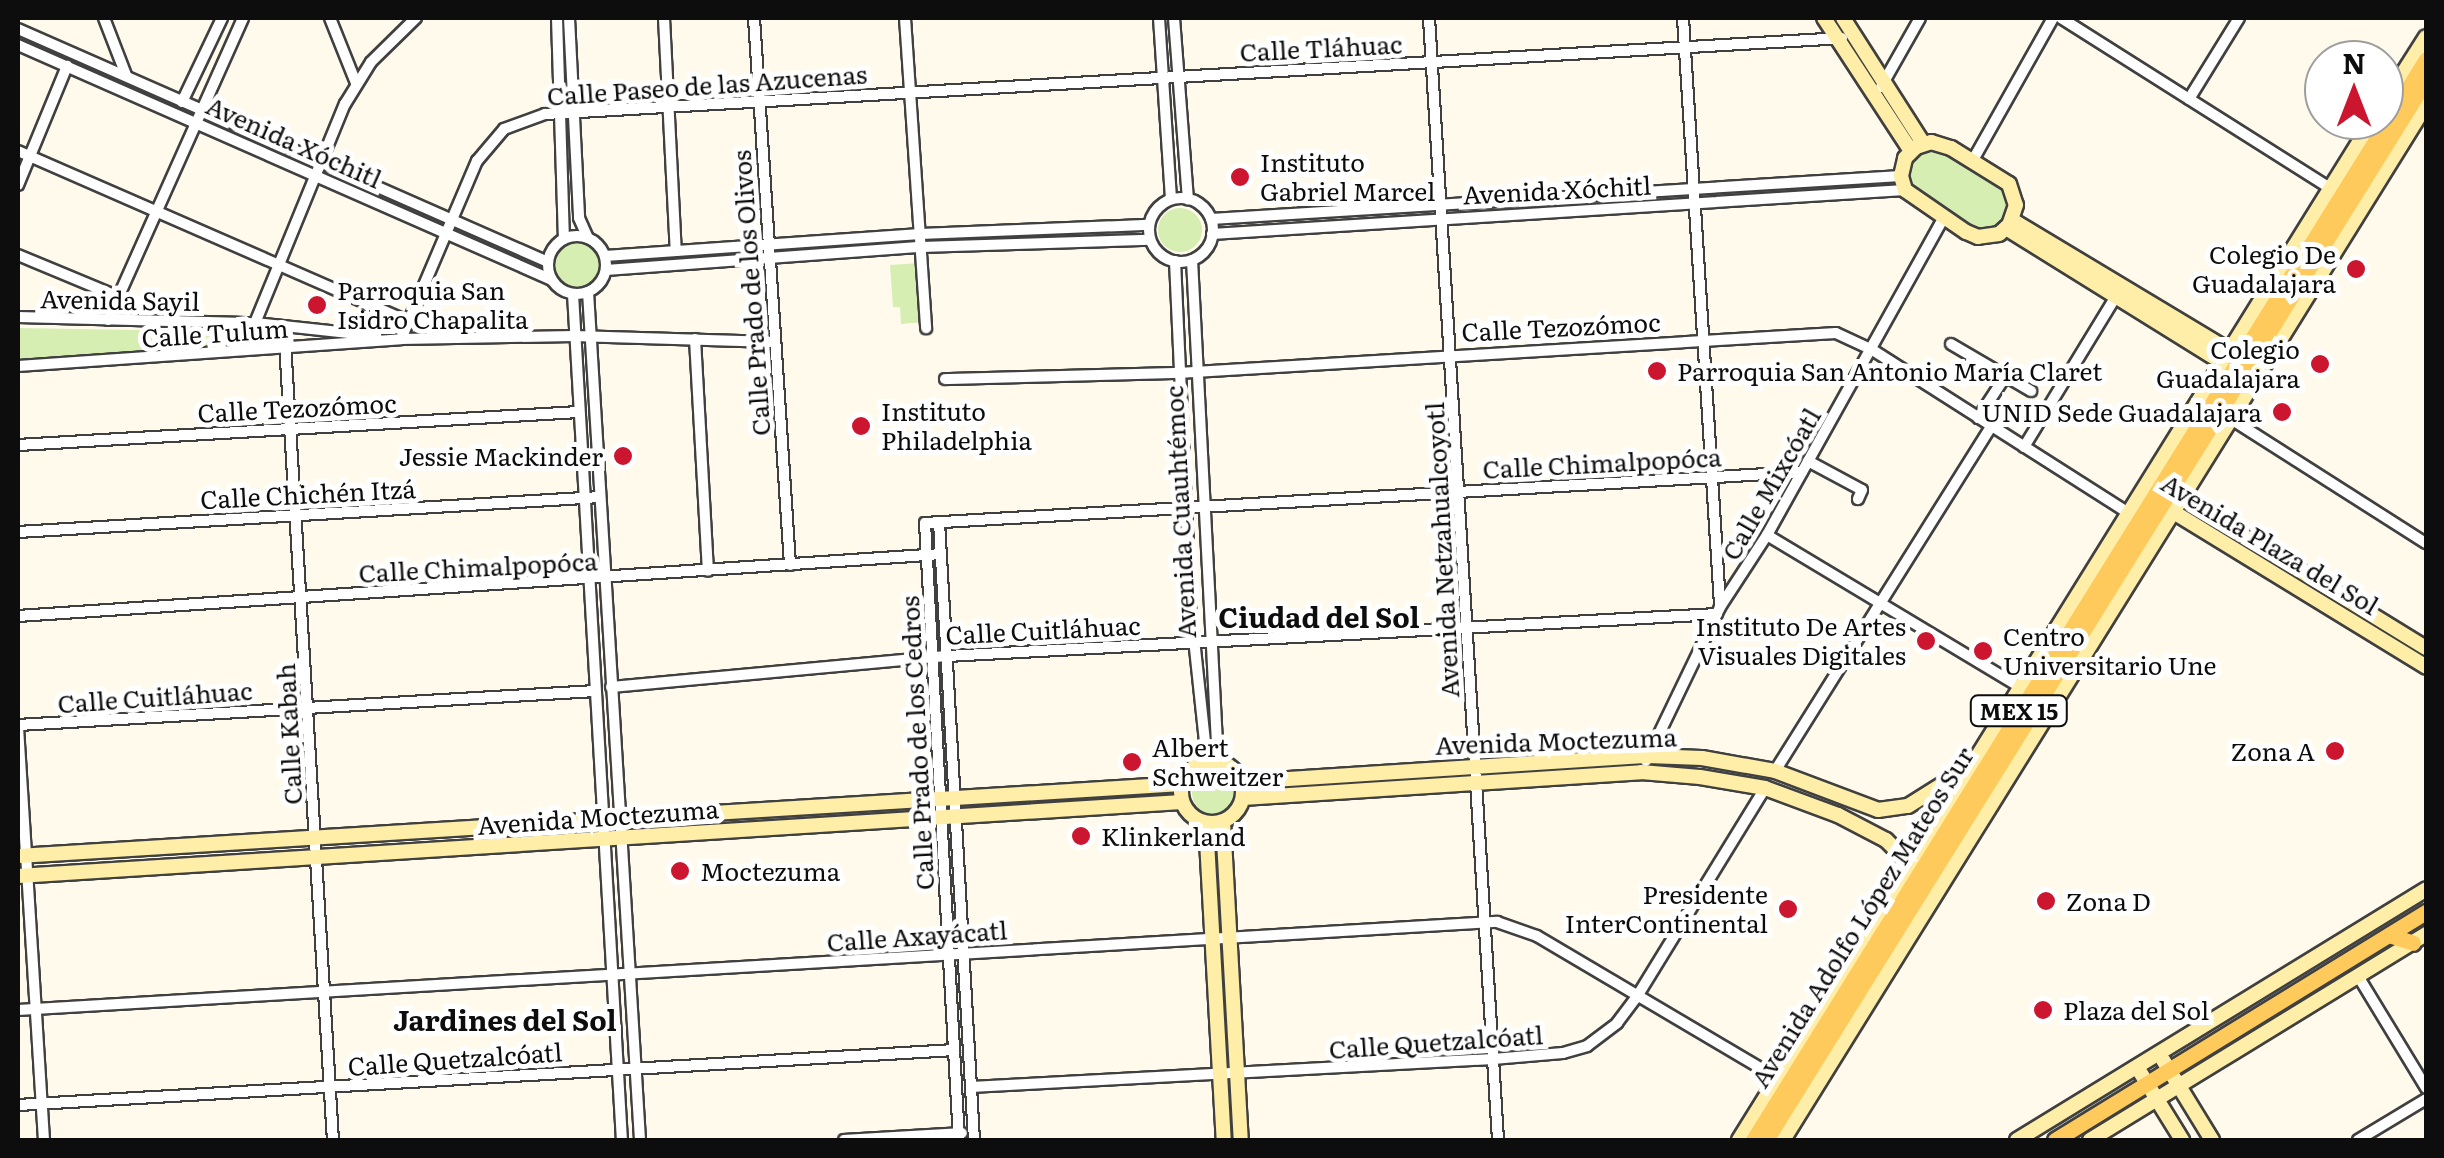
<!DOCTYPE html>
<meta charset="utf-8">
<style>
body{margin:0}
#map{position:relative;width:2444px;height:1158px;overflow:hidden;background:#fffaec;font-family:Literata,serif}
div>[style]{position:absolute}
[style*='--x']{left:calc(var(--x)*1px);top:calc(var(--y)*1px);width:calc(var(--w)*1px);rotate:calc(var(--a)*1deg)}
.green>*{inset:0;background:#d6eeb1}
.round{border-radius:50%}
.roads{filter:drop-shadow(2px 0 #404040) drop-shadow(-2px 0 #404040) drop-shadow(0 2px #404040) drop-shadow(0 -2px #404040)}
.street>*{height:10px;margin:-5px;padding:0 5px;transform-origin:5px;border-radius:5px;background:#fff}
.street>.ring{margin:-5px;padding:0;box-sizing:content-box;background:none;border:10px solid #fff;border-radius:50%}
.secondary>*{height:14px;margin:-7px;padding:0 7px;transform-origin:7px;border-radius:7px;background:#ffeea7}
.secondary>.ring{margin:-7px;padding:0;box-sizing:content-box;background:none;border:14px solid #ffeea7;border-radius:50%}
.primary>*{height:15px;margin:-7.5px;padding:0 7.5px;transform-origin:7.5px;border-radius:7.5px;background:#ffca5c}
.dots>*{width:28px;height:28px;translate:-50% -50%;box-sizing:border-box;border:5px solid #fff;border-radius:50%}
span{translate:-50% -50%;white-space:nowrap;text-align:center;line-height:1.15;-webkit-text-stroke:10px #fff;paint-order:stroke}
.shield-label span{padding:2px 8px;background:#fff;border:2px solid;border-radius:8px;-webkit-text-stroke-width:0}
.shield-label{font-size:22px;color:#0d0d0d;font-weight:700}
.street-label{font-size:25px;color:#0d0d0d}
.poi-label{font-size:25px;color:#0d0d0d}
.left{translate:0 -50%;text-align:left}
.right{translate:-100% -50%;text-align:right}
.neighbourhood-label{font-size:28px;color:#0d0d0d;font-weight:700}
.frame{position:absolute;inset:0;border:20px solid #0d0d0d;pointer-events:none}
.north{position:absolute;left:2304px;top:40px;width:100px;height:100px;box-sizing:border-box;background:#fff;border:2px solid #9e9e9e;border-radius:50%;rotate:0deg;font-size:28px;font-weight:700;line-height:40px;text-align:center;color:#0d0d0d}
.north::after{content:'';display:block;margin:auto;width:35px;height:45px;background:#cc152e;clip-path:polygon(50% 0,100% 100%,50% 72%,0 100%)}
</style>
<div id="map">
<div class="green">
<i style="clip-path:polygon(1939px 147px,2003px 188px,2007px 211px,1994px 228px,1974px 229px,1912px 192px,1908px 172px,1911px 160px,1918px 151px)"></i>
<i class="round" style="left:1158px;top:208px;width:44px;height:44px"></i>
<i class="round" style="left:554px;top:242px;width:46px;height:46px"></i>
<i style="clip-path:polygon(920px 263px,923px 322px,901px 324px,900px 307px,893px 307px,890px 265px)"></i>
<i style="clip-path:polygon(18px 328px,263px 332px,275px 339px,275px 345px,18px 359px)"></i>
<i class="round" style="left:1192px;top:772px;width:42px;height:42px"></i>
</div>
<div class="roads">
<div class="street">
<i style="--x:104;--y:18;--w:61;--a:68.9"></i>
<i style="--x:330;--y:18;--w:70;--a:68.2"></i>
<i style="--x:557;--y:18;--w:221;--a:88.2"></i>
<i style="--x:569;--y:18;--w:200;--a:87.1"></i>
<i style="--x:579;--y:218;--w:22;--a:66"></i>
<i style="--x:664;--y:18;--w:233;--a:87.1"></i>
<i style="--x:754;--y:18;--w:548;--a:86.23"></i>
<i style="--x:905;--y:18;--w:311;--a:86.1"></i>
<i style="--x:1159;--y:18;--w:181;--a:86.2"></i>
<i style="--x:1174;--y:18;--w:182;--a:85.6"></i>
<i style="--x:1429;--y:18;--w:1124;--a:86.48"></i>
<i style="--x:1683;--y:18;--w:588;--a:86.39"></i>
<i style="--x:2061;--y:18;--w:318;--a:32.3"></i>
<i style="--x:18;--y:29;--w:579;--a:23.73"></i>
<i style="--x:18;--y:45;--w:583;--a:23.75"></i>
<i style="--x:1881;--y:87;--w:79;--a:-60.5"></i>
<i style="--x:2189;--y:99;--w:95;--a:-58.3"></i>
<i style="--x:182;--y:102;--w:93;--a:-64.5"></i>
<i style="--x:18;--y:151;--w:425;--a:23.6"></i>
<i style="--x:1973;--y:160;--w:163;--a:-60.6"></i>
<i style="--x:18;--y:185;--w:129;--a:-67.6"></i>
<i class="ring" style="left:1149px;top:198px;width:54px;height:54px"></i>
<i style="--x:1211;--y:219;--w:691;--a:-3.57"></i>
<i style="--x:1212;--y:234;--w:694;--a:-3.63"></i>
<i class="ring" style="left:548px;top:236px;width:48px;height:48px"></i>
<i style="--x:18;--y:255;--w:109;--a:22.6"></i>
<i style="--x:605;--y:256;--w:316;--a:-4"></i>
<i style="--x:920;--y:234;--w:229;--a:-2.3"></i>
<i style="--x:1192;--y:260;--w:503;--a:87.04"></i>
<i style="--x:1175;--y:261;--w:350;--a:87.4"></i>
<i style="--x:1191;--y:611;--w:151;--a:83.9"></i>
<i style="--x:606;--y:270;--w:316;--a:-4.2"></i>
<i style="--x:921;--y:247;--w:229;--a:-1.8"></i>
<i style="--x:588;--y:292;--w:850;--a:86.49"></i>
<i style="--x:573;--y:294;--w:847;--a:86.69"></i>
<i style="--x:18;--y:317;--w:237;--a:1.5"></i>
<i style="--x:255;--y:323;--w:122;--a:6.1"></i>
<i style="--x:108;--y:320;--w:331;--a:-65.9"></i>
<i style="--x:255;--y:323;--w:237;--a:-67.7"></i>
<i style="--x:345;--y:104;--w:49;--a:-58.2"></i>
<i style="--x:371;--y:62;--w:63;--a:-44.4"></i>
<i style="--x:284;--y:326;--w:815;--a:86.56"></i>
<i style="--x:401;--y:339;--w:194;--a:-66.9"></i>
<i style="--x:477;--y:161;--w:42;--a:-49.8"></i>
<i style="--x:504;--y:129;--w:44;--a:-20.1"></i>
<i style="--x:545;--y:114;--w:1299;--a:-3.35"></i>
<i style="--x:695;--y:339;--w:232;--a:86.8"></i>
<i style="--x:1951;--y:344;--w:93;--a:30.4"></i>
<i style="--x:18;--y:366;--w:384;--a:-4"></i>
<i style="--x:401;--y:339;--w:173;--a:-1"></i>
<i style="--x:574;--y:336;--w:200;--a:1.7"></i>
<i style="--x:945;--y:379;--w:233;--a:-1.5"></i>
<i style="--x:1178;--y:373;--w:659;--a:-3.48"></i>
<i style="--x:1836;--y:333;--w:38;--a:25"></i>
<i style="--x:1871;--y:349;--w:303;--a:32.5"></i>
<i style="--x:1978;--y:418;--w:49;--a:-56.6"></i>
<i style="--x:2231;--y:419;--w:231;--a:32.5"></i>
<i style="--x:18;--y:445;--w:562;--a:-3.37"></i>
<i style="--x:2024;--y:447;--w:177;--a:-58.6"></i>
<i style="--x:1808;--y:461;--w:61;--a:28.2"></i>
<i style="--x:1862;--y:490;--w:10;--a:114"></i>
<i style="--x:939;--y:522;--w:619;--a:86.76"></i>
<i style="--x:18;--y:532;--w:583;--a:-3.44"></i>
<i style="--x:1767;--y:535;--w:295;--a:31"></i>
<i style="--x:18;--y:616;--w:925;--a:-3.84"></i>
<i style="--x:611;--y:687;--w:337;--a:-5.3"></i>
<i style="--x:947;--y:656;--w:771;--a:-3.12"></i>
<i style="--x:18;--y:725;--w:578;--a:-3.37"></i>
<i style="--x:18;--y:727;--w:414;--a:86.4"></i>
<i style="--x:1646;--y:761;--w:171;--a:-64.3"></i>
<i style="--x:1720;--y:607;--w:86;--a:-56.9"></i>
<i style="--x:1767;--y:535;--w:362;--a:-60.9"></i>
<i style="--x:1775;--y:771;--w:406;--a:-57.9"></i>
<i style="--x:2358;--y:976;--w:131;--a:58.7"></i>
<i style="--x:18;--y:1010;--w:1482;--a:-3.41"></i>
<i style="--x:1497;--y:922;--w:42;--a:19.3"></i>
<i style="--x:1537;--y:936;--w:279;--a:30.6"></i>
<i style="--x:971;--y:1087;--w:523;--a:-3.07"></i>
<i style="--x:1493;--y:1059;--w:70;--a:-4.9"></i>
<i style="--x:1563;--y:1053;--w:25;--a:-16"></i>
<i style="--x:1587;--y:1046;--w:38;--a:-37"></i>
<i style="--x:1617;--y:1023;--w:31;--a:-53"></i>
<i style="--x:1636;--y:998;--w:246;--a:-58.4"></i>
<i style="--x:18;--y:1105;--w:938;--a:-3.36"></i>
<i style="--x:844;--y:1140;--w:118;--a:-3.4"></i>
<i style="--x:959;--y:1140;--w:618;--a:-93.15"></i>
<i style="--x:925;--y:523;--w:878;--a:-3.33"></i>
<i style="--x:2358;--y:1140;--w:79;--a:-31.1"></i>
</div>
<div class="secondary">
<i style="--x:1824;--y:18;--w:159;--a:56.8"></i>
<i style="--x:1843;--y:18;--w:148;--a:57.4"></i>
<i style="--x:2384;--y:103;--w:78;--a:-57.5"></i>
<i style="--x:1931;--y:142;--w:21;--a:17"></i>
<i style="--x:1951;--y:148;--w:68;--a:31.8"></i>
<i style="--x:2009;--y:184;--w:22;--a:72"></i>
<i style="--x:2016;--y:205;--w:21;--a:109"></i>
<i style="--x:2009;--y:225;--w:13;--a:138"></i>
<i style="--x:1999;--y:234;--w:21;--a:172"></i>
<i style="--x:1978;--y:237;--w:13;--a:-157"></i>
<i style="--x:1966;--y:232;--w:74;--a:-145.5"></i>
<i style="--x:1905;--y:190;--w:15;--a:-106"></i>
<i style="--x:1901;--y:176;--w:18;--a:-77"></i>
<i style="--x:1905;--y:158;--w:16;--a:-45"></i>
<i style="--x:1916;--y:147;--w:16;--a:-18"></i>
<i style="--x:2012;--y:220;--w:260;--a:31"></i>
<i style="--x:2006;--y:228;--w:261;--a:31.9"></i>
<i style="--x:2182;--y:498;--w:286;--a:31.6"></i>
<i style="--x:2167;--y:508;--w:304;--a:31.5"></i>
<i class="ring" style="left:1181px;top:761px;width:48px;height:48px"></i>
<i style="--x:1242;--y:782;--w:407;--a:-3.7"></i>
<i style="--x:1648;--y:756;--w:54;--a:2.1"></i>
<i style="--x:1702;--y:758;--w:74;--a:10.1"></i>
<i style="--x:1775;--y:771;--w:110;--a:20.7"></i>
<i style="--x:1878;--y:810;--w:30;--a:-8"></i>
<i style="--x:1908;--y:806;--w:71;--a:-32.3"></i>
<i style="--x:1243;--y:798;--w:399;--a:-3.7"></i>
<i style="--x:1641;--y:772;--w:59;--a:4.8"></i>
<i style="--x:1700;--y:777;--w:66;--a:9.6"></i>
<i style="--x:1765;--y:788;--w:78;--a:20.3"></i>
<i style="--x:1838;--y:815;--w:54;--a:27.5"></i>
<i style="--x:1886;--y:840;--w:42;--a:45"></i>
<i style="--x:1223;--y:822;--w:319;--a:86.8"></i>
<i style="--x:1206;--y:823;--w:318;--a:86.8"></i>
<i style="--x:18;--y:856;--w:1166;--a:-3.54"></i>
<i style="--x:18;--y:876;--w:1166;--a:-3.64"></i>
<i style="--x:2163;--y:1060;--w:94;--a:58.5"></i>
<i style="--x:2137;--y:1067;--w:86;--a:58.3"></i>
<i style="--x:1739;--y:1140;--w:1201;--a:-58.14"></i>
<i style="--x:1783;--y:1140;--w:1218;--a:-58.15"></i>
<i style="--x:2017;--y:1140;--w:480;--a:-31.5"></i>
<i style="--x:2090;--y:1140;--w:394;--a:-31.5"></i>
</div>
<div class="primary">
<i style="--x:2389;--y:935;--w:25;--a:18"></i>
<i style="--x:1753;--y:1140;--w:1273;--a:-58.09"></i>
<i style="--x:1766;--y:1140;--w:1249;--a:-58.09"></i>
<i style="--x:2055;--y:1140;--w:435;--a:-31.6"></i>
</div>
</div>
<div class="dots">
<i style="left:1240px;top:177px;background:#cc152e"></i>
<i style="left:2356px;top:269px;background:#cc152e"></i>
<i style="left:317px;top:305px;background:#cc152e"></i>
<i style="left:2320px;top:364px;background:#cc152e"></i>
<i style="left:1657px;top:371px;background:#cc152e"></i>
<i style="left:2282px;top:412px;background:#cc152e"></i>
<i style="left:861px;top:426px;background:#cc152e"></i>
<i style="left:623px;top:456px;background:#cc152e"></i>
<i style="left:1926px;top:641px;background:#cc152e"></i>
<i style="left:1983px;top:651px;background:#cc152e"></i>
<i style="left:2335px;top:751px;background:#cc152e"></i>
<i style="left:1132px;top:762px;background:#cc152e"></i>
<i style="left:1081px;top:836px;background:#cc152e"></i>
<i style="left:680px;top:871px;background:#cc152e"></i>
<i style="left:2046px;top:901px;background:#cc152e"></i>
<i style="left:1788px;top:909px;background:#cc152e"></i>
<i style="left:2043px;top:1010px;background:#cc152e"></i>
</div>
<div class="shield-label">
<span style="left:2019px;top:711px">MEX 15</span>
</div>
<div class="street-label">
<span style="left:1321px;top:48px;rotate:-3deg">Calle Tláhuac</span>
<span style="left:707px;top:85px;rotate:-4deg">Calle Paseo de las Azucenas</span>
<span style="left:294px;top:142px;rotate:24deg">Avenida Xóchitl</span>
<span style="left:1557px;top:190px;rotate:-3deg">Avenida Xóchitl</span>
<span style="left:751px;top:293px;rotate:-94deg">Calle Prado de los Olivos</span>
<span style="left:120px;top:300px;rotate:1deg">Avenida Sayil</span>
<span style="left:1561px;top:327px;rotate:-3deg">Calle Tezozómoc</span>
<span style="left:215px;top:333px;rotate:-4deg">Calle Tulum</span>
<span style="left:297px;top:408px;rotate:-3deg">Calle Tezozómoc</span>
<span style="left:1602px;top:463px;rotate:-3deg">Calle Chimalpopóca</span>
<span style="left:1771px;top:484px;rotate:-60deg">Calle Mixcóatl</span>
<span style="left:308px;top:494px;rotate:-3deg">Calle Chichén Itzá</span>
<span style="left:1180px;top:512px;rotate:-93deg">Avenida Cuauhtémoc</span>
<span style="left:2270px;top:544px;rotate:31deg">Avenida Plaza del Sol</span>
<span style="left:1442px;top:550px;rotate:-93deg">Avenida Netzahualcoyotl</span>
<span style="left:478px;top:567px;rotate:-3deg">Calle Chimalpopóca</span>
<span style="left:1043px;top:630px;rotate:-3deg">Calle Cuitláhuac</span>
<span style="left:155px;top:697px;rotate:-4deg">Calle Cuitláhuac</span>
<span style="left:289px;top:734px;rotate:-93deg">Calle Kabah</span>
<span style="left:1556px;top:741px;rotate:-2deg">Avenida Moctezuma</span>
<span style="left:917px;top:743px;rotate:-93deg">Calle Prado de los Cedros</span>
<span style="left:598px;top:817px;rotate:-4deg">Avenida Moctezuma</span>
<span style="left:1862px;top:917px;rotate:-58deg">Avenida Adolfo López Mateos Sur</span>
<span style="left:917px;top:936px;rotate:-4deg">Calle Axayácatl</span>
<span style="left:1436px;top:1042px;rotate:-4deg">Calle Quetzalcóatl</span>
<span style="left:455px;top:1059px;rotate:-4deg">Calle Quetzalcóatl</span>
</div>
<div class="poi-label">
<span class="left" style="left:1260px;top:177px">Instituto<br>Gabriel Marcel</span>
<span class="right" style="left:2336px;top:269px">Colegio De<br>Guadalajara</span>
<span class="left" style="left:337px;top:305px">Parroquia San<br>Isidro Chapalita</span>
<span class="right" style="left:2300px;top:364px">Colegio<br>Guadalajara</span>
<span class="left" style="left:1677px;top:371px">Parroquia San Antonio María Claret</span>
<span class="left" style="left:881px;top:426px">Instituto<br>Philadelphia</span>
<span class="right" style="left:2262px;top:412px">UNID Sede Guadalajara</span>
<span class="right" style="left:603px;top:456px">Jessie Mackinder</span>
<span class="right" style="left:1906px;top:641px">Instituto De Artes<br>Visuales Digitales</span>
<span class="left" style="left:2003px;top:651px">Centro<br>Universitario Une</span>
<span class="left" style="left:1152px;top:762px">Albert<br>Schweitzer</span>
<span class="right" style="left:2315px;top:751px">Zona A</span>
<span class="left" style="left:1101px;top:836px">Klinkerland</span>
<span class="left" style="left:700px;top:871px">Moctezuma</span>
<span class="right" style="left:1768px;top:909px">Presidente<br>InterContinental</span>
<span class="left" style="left:2066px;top:901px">Zona D</span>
<span class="left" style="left:2063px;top:1010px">Plaza del Sol</span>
</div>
<div class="neighbourhood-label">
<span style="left:1319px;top:616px">Ciudad del Sol</span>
<span style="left:505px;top:1019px">Jardines del Sol</span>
</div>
<div class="frame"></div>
<div class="north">N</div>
</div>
